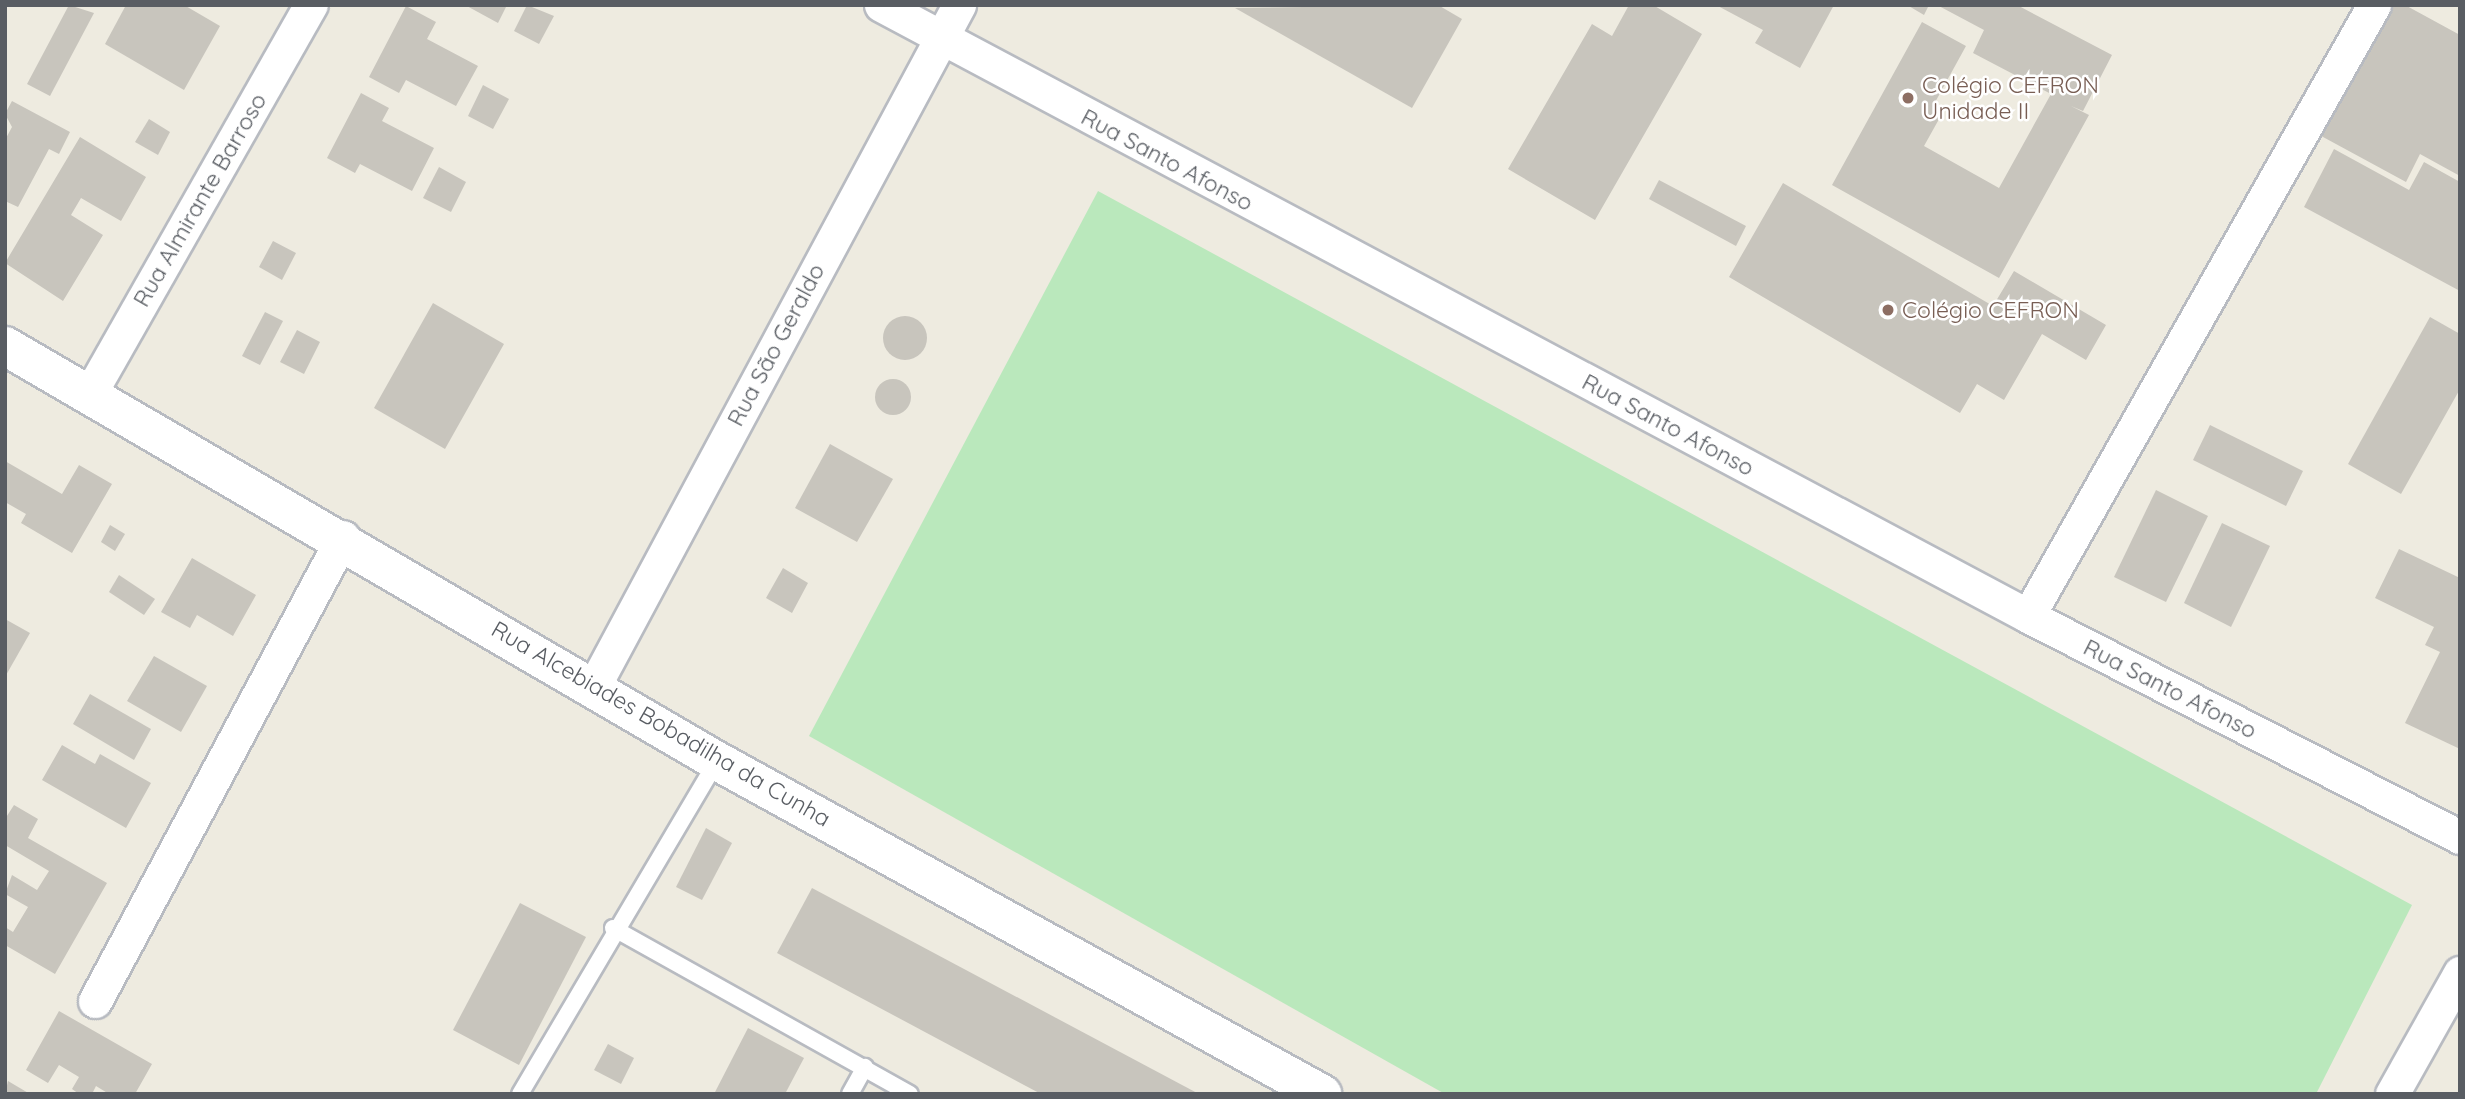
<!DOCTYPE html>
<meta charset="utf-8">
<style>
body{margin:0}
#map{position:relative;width:2465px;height:1099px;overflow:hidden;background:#eeebe0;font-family:Quicksand,sans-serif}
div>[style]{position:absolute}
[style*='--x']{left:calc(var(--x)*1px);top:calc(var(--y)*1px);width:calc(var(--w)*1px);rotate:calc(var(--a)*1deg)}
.green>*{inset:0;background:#bae8bc}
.building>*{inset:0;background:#c8c5bd}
.round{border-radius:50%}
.roads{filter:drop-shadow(2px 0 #b8bbc1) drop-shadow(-2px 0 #b8bbc1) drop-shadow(0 2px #b8bbc1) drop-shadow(0 -2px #b8bbc1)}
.lane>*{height:16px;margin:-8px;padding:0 8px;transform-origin:8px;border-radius:8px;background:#fff}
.street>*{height:33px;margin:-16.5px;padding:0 16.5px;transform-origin:16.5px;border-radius:16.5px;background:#fff}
.secondary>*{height:38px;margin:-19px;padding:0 19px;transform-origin:19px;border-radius:19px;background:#fff}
.dots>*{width:19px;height:19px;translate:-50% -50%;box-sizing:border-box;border:4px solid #fff;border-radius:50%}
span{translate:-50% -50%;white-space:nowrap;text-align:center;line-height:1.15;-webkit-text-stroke:5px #fff;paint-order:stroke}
.education-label{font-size:23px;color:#785e54}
.left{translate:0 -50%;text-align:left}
.street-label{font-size:23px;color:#595d63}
.frame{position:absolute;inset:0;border:7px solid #595d63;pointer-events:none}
</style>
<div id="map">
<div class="green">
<i style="clip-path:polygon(1098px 191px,2412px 905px,2316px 1094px,1445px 1094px,809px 736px)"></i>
</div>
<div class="building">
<i style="clip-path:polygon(69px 5px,94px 13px,50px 96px,27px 84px)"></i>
<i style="clip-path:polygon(126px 5px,184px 5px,220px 26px,184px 90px,105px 44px)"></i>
<i style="clip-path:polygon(465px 5px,507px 5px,498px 23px)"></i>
<i style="clip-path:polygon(527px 5px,554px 16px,539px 44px,514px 31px)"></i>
<i style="clip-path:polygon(1438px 5px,1462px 19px,1412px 108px,1235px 8px)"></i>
<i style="clip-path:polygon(1629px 5px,1653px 5px,1702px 34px,1595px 220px,1508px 169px,1592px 24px,1612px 36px)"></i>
<i style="clip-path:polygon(1716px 5px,1834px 5px,1800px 68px,1755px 43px,1763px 30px)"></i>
<i style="clip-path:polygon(1907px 5px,1929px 5px,1924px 15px)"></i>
<i style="clip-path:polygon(1937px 5px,2017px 5px,2112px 55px,2083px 111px,2071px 106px,2089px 115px,1999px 278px,1832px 185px,1922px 22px,1966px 46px,1933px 106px,1943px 112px,1924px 146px,1999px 188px,2051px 94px,1973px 53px,1984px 30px)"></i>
<i style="clip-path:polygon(2380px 5px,2405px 5px,2460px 35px,2460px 176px,2420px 154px,2406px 182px,2312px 131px)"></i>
<i style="clip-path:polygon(406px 6px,436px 22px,427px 39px,478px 66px,456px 106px,406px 80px,399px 93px,369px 77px)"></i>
<i style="clip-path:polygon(483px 85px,509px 99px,493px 129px,468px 116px)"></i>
<i style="clip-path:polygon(361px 93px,389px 108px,382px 121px,434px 148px,412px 191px,360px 164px,355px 173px,327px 158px)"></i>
<i style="clip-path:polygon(12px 101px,70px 132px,59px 154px,49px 149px,18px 207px,5px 201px,5px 140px,12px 127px,5px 114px)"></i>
<i style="clip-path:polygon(149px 119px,170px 132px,158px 155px,135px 142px)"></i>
<i style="clip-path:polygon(80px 137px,146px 177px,121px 221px,81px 198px,71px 215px,103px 235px,63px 301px,5px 263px)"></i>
<i style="clip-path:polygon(2334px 149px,2409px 190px,2424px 162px,2460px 182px,2460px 291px,2304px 207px)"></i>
<i style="clip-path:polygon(439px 167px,466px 182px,451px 212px,423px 198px)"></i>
<i style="clip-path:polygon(1659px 180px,1746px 226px,1736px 246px,1649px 199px)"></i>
<i style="clip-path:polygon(1783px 183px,1993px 306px,2014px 271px,2106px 325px,2086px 360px,2042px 334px,2004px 400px,1977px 384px,1960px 413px,1729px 277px)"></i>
<i style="clip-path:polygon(273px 241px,296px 253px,282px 280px,259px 267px)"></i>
<i style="clip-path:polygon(433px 303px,504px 344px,445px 449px,374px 408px)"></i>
<i style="clip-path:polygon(265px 312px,283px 321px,260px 365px,242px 356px)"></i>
<i class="round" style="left:883px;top:316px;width:44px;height:44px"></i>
<i style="clip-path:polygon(2430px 317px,2460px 334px,2460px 389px,2401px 494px,2348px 464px)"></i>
<i style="clip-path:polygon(297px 330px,320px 342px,304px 374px,280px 362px)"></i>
<i class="round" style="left:875px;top:379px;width:36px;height:36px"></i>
<i style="clip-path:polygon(2210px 425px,2303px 471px,2286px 506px,2193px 460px)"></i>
<i style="clip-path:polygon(830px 444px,893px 479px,857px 542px,795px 508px)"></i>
<i style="clip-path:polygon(5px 461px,62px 494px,79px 465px,112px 484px,72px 553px,21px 523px,26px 514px,5px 502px)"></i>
<i style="clip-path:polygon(2156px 490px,2208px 516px,2166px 602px,2114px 577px)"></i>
<i style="clip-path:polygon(2222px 523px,2270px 546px,2231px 627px,2184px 603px)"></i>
<i style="clip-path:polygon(110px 525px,125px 534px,115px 551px,101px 542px)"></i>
<i style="clip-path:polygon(2399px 549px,2460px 578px,2460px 749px,2405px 723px,2440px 652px,2425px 645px,2434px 627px,2375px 598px)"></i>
<i style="clip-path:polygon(192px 558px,256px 595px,233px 636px,197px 615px,190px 628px,161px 612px)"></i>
<i style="clip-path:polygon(783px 568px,808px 583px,792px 613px,766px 598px)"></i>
<i style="clip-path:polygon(119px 575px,155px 599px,144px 615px,109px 592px)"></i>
<i style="clip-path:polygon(5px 619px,30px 633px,5px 677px)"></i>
<i style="clip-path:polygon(154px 656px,207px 686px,181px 732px,127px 701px)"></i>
<i style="clip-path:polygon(90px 694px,151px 729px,134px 760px,73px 724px)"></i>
<i style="clip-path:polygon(62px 745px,95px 764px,100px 754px,151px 783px,126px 828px,42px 780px)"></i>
<i style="clip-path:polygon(14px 805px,38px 819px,28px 838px,107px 883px,55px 974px,5px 945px,5px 927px,13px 932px,28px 907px,5px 894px,12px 875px,37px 890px,49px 871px,5px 845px,5px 819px)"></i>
<i style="clip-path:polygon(706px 828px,732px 843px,702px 900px,676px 887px)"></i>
<i style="clip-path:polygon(812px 888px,1199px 1094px,1041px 1094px,777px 953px)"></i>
<i style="clip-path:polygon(520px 903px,586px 937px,519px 1065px,453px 1030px)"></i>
<i style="clip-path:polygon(59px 1011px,152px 1064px,135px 1094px,109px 1094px,96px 1086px,92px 1094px,79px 1094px,72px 1089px,79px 1077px,59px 1065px,48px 1083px,26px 1070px)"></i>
<i style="clip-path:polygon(748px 1028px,804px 1058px,785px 1094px,714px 1094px)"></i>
<i style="clip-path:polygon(608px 1044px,634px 1058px,621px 1084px,594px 1070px)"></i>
<i style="clip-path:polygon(8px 1081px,30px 1094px,5px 1094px)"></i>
</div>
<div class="roads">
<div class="lane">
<i style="--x:613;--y:928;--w:340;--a:29.2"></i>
<i style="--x:520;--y:1094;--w:387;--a:-59.4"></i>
<i style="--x:850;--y:1094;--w:31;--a:-61"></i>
</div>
<div class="street">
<i style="--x:881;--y:5;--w:1300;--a:28.04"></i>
<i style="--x:2028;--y:616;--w:485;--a:27.1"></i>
<i style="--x:89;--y:395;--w:449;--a:-60.4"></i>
<i style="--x:2028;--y:616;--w:702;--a:-60.48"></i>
<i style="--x:594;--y:686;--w:773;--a:-61.81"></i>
<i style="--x:95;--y:1001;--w:526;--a:-61.88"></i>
<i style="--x:2392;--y:1094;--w:139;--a:-60.7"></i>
</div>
<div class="secondary">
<i style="--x:5;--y:346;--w:824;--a:30.24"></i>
<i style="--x:717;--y:761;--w:691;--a:28.83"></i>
</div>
</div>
<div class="dots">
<i style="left:1908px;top:98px;background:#8d6e63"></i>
<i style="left:1888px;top:310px;background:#8d6e63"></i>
</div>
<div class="education-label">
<span class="left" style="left:1922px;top:98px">Colégio CEFRON<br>Unidade II</span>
<span class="left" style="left:1902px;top:310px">Colégio CEFRON</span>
</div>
<div class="street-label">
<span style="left:1167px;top:160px;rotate:28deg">Rua Santo Afonso</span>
<span style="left:200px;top:200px;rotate:-60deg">Rua Almirante Barroso</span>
<span style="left:776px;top:345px;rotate:-62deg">Rua São Geraldo</span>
<span style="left:1668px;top:425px;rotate:28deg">Rua Santo Afonso</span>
<span style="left:2170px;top:689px;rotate:27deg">Rua Santo Afonso</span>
<span style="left:661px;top:724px;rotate:30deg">Rua Alcebiades Bobadilha da Cunha</span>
</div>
<div class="frame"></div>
</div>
